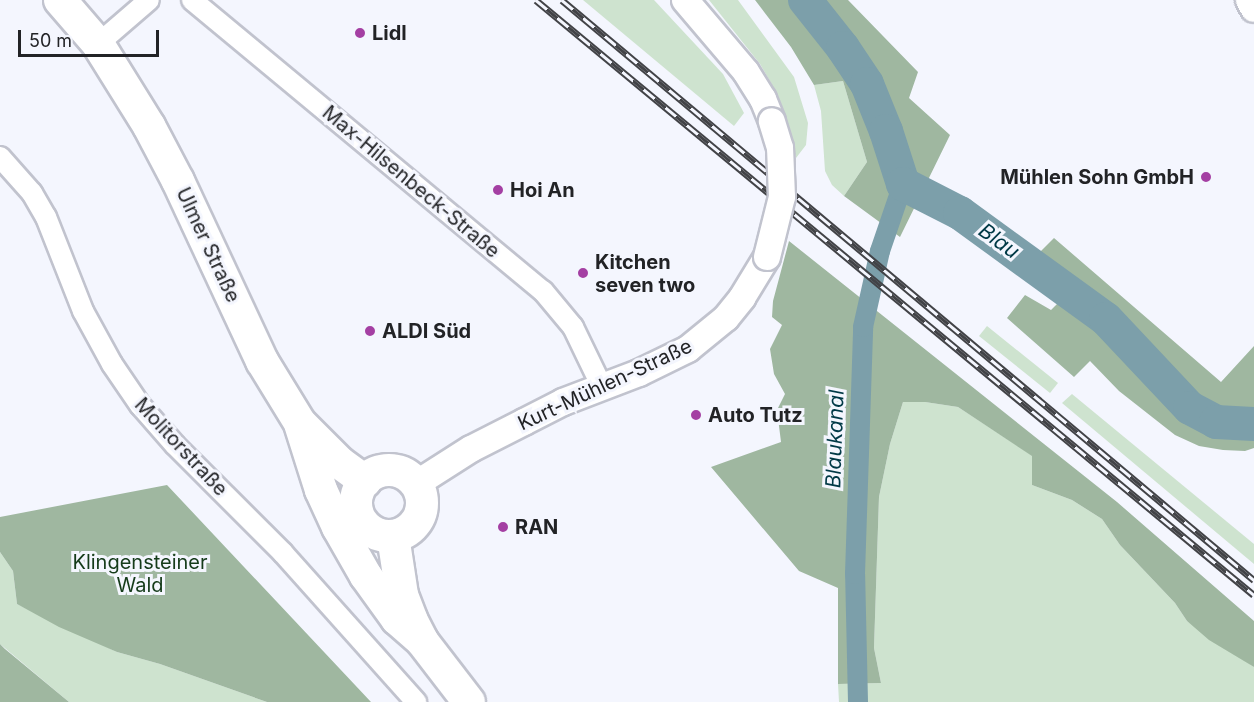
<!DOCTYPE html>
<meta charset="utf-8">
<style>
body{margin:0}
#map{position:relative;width:1254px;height:702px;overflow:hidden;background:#f4f6fe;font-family:Inter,sans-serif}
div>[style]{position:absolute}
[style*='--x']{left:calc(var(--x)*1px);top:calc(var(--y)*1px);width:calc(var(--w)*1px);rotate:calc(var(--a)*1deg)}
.green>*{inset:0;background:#cee3cf}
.forest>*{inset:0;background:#9fb7a0}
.canal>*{height:20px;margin:-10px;padding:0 10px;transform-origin:10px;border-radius:10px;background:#7c9faa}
.river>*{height:34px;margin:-17px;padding:0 17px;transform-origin:17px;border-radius:17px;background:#7c9faa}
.roads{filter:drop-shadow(2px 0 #c1c3ce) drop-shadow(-2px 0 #c1c3ce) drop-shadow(0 2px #c1c3ce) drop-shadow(0 -2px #c1c3ce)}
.minor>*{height:20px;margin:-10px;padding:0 10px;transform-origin:10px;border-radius:10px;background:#fff}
.tertiary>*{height:26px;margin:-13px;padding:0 13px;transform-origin:13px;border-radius:13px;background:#fff}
.primary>*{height:32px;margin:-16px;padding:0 16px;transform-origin:16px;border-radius:16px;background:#fff}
.primary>.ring{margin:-16px;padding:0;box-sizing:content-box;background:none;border:32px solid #fff;border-radius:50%}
.rail>*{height:7px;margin-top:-3.5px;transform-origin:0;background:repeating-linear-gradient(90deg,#f4f6fe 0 14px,#424347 0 28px);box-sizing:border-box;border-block:2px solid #424347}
.bridges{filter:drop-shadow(2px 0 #c1c3ce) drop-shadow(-2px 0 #c1c3ce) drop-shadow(0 2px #c1c3ce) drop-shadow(0 -2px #c1c3ce)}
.tertiary-bridge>*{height:26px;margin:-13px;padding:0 13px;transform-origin:13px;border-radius:13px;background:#fff}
.dots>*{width:16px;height:16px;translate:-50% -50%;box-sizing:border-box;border:3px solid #f4f6fe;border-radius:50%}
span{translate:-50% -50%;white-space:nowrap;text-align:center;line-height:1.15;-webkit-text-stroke:6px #f4f6fe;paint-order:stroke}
.poi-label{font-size:20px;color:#222326;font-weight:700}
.left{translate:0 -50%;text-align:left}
.right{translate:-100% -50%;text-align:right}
.street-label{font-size:20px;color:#222326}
.park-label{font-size:20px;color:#153b1a}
.water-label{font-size:21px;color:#003946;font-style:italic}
.scale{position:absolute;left:18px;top:30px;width:141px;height:27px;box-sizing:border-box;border:3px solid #222326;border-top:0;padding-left:8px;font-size:18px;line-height:21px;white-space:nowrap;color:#222326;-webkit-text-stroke:4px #f4f6fe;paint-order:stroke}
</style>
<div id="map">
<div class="green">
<i style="clip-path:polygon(583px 0,654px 0,723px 74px,744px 113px,734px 126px)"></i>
<i style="clip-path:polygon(709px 0,738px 0,794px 77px,808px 123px,806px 145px,796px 158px,784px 111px,771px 83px,760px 64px)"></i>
<i style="clip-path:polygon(843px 81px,867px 162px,844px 196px,832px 185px,825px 171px,821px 111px,814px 85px)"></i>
<i style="clip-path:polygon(987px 326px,1058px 383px,1050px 393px,979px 336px)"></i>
<i style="clip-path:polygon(1072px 394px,1254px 544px,1254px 564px,1062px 403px)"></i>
<i style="clip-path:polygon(903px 402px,925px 402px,958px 407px,1033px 456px,1032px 485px,1072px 500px,1102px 519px,1120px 545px,1175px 603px,1187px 621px,1254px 667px,1254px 702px,839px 702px,838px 684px,881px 683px,874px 648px,879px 497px,890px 444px)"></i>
<i style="clip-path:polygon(0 552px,13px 571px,17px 604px,117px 652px,160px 664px,267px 702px,69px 702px,0 644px)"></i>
</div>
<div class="forest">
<i style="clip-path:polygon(755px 0,848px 0,918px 72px,909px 98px,950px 135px,900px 237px,844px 196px,867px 162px,843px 81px,814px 85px,791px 47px)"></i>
<i style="clip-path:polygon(1054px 238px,1221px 382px,1254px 346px,1254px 448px,1245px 451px,1223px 450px,1199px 446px,1175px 435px,1119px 391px,1090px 361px,1074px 377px,1007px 318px,1025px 295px,1051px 310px,1061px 300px,1020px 272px)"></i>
<i style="clip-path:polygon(789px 241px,1117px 502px,1254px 621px,1254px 667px,1209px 640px,1187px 621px,1175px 603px,1120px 545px,1102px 519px,1072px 500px,1032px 485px,1032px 456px,958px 407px,925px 402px,903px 402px,890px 444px,879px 497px,874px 648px,881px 683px,838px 684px,838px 588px,799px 571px,711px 467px,781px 442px,777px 410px,785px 394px,774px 374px,770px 349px,782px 325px,772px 317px,773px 301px)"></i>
<i style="clip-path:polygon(167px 485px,371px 702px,267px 702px,160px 664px,117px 652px,59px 627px,17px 604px,13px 571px,0 552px,0 517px)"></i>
<i style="clip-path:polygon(0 644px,5px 649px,69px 702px,0 702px)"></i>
</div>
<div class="canal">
<i style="--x:858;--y:702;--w:128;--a:-91.3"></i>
<i style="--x:855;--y:574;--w:247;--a:-88.1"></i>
<i style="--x:863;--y:327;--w:78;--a:-77.4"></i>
<i style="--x:880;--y:251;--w:71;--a:-71.1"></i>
</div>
<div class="river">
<i style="--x:805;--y:0;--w:61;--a:51.6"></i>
<i style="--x:843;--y:48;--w:43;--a:56.3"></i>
<i style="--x:867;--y:84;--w:51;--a:68"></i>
<i style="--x:886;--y:131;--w:56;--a:72.2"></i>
<i style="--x:903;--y:184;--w:64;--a:27"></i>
<i style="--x:960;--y:213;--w:180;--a:36"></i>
<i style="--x:1106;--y:319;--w:122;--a:46.7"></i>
<i style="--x:1190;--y:408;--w:30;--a:28"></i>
<i style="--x:1216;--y:422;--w:38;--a:3"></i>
</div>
<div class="roads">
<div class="minor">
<i style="--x:192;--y:0;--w:456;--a:39.7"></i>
<i style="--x:543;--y:291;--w:47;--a:50.2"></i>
<i style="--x:573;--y:327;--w:67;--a:64.2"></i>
<i style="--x:98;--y:44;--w:67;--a:-40.8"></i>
<i style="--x:0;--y:157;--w:48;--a:48.4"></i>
<i style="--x:32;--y:193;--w:28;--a:60"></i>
<i style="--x:46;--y:217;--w:101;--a:68.5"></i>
<i style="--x:83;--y:311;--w:60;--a:61.3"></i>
<i style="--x:112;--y:364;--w:50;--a:55.7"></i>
<i style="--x:140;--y:405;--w:53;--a:48.8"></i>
<i style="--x:175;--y:445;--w:153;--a:45"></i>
<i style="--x:283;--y:553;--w:200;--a:48.2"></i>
</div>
<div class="tertiary">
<i style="--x:685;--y:0;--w:94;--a:49.7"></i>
<i style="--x:746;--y:72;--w:32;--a:58"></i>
<i style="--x:763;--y:99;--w:24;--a:68"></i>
<i style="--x:1249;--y:0;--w:10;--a:61"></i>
<i style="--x:416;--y:484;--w:65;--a:-32.5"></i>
<i style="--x:471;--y:449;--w:59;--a:-27"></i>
<i style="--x:524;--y:422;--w:44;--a:-27.1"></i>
<i style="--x:563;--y:402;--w:81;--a:-20.9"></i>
<i style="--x:639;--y:373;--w:55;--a:-26.1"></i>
<i style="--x:688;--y:349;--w:49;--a:-39.2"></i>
<i style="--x:726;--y:318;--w:26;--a:-51"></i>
<i style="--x:742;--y:298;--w:48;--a:-58.6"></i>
</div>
<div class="primary">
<i style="--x:60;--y:0;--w:58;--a:49.2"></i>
<i style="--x:98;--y:44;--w:97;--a:58.1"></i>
<i style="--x:149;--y:126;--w:62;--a:62.2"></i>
<i style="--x:178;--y:181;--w:199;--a:65"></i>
<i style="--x:262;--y:361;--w:73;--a:58.5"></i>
<i style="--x:300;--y:423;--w:57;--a:45"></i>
<i style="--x:340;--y:463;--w:31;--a:36"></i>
<i style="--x:301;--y:427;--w:66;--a:72.4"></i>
<i style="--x:321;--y:490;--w:41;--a:65.3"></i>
<i style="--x:338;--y:527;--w:56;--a:60.3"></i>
<i style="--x:366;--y:576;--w:53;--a:54.2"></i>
<i style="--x:397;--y:619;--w:33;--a:41"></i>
<i class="ring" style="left:356px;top:470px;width:34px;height:34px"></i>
<i style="--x:393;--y:536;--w:60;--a:81.3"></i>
<i style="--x:402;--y:595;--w:26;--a:69"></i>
<i style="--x:411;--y:619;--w:25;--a:63"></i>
<i style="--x:422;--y:641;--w:77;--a:52.4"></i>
</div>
</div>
<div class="rail">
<i style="--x:536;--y:0;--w:932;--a:39.65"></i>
<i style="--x:562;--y:0;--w:903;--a:39.97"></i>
</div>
<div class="bridges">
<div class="tertiary-bridge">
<i style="--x:767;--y:257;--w:62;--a:-76"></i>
<i style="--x:782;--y:197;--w:49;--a:-92.3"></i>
<i style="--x:780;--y:148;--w:28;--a:-107"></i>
</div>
</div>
<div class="dots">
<i style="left:360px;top:33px;background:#a43fa3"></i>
<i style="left:1206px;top:177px;background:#a43fa3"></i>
<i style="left:498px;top:190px;background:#a43fa3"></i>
<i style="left:583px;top:273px;background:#a43fa3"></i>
<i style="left:370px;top:331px;background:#a43fa3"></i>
<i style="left:696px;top:415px;background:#a43fa3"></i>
<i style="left:503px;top:527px;background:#a43fa3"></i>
</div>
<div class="poi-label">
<span class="left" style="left:372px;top:33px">Lidl</span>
<span class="right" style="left:1194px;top:177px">Mühlen Sohn GmbH</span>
<span class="left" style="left:510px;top:190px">Hoi An</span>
<span class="left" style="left:595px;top:274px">Kitchen<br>seven two</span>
<span class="left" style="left:382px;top:331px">ALDI Süd</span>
<span class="left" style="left:708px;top:415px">Auto Tutz</span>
<span class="left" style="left:515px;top:527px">RAN</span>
</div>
<div class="street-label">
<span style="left:411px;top:182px;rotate:40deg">Max-Hilsenbeck-Straße</span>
<span style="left:208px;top:245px;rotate:65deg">Ulmer Straße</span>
<span style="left:605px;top:385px;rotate:-25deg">Kurt-Mühlen-Straße</span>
<span style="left:181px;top:447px;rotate:47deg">Molitorstraße</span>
</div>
<div class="park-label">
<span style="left:140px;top:574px">Klingensteiner<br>Wald</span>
</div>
<div class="water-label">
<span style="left:999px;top:241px;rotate:36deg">Blau</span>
<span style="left:835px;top:439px;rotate:-88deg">Blaukanal</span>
</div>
<div class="scale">50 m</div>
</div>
